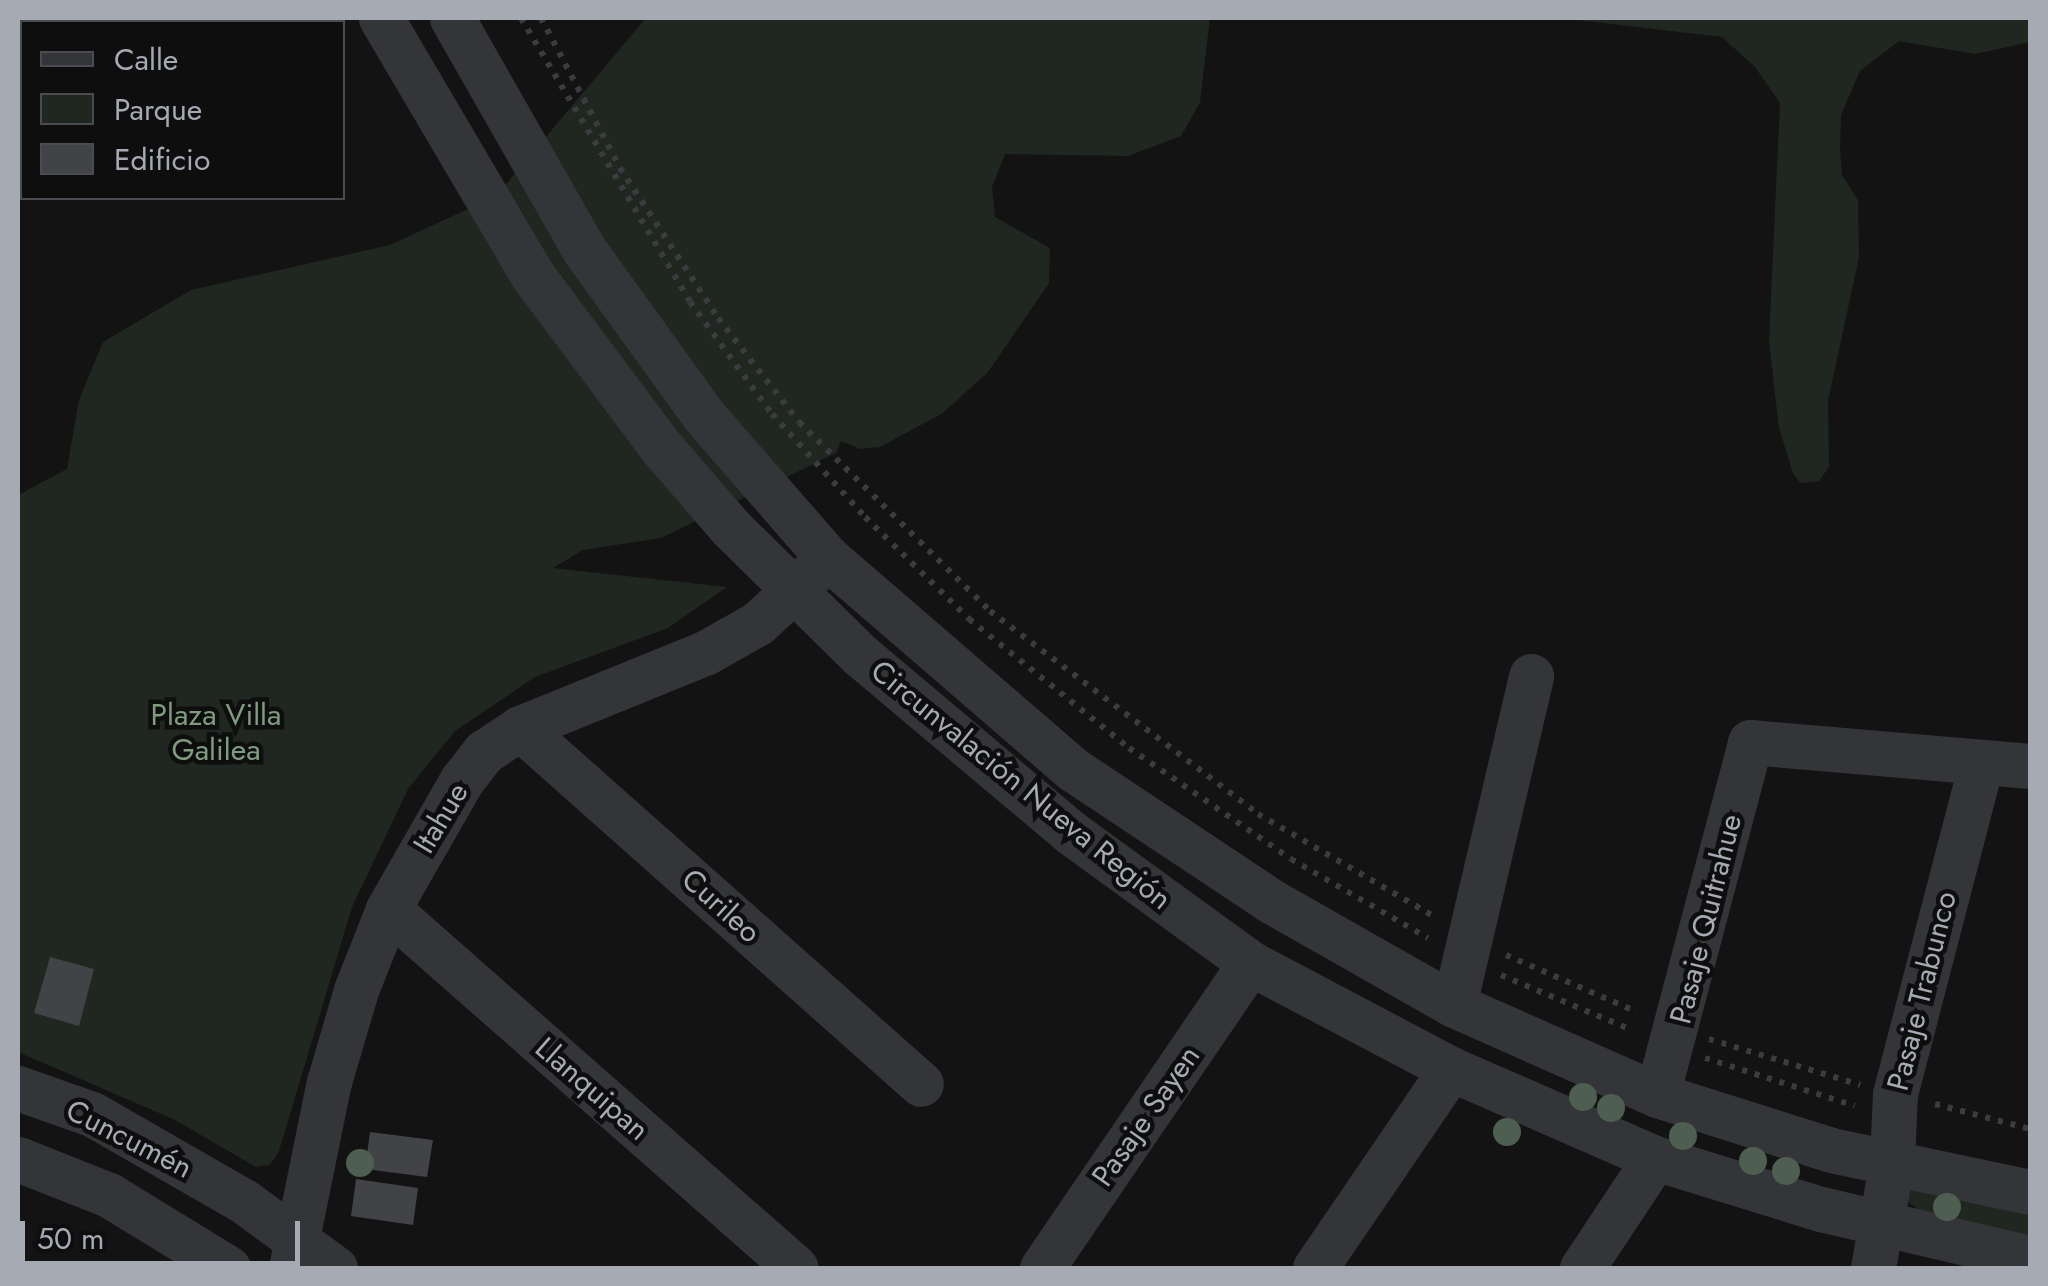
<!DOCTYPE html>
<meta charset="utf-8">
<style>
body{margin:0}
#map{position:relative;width:2048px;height:1286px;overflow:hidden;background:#131314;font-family:Jost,sans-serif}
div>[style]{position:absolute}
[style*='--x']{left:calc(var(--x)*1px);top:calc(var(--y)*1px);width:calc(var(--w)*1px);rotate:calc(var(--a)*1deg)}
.green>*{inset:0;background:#202620}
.building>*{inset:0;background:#424347}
.path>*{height:6px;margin-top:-3px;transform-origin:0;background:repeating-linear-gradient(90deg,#3b3c40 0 5px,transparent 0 13px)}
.minor>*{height:45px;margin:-22.5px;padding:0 22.5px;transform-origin:22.5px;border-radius:22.5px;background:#343539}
.trees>*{width:28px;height:28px;margin:-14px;border-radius:50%;background:#4e5e50}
span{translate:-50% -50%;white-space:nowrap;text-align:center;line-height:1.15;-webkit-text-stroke:9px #0e0e0f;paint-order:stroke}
.park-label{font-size:30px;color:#7f9c81}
.street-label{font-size:30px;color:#a6aab3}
.frame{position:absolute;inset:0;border:20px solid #a6aab3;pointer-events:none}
.legend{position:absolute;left:20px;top:20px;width:325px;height:180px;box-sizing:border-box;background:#0e0e0f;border:2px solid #4b4c51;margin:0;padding:12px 18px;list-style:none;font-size:30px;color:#a6aab3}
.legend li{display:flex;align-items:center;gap:20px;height:50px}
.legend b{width:50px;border:2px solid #4b4c51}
.scale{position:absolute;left:20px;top:1221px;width:280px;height:45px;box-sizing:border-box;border:5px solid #a6aab3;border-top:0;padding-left:12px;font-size:30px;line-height:35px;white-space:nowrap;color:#a6aab3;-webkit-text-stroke:8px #0e0e0f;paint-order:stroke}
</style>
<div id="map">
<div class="green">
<i style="clip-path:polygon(646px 18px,1210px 18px,1200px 102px,1181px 136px,1128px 156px,1005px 154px,992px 187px,995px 217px,1050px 248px,1049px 283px,988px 372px,943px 413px,880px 447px,860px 449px,841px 441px,836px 453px,661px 538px,583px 550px,553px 568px,727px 587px,668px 628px,535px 677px,455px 731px,408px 789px,352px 907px,279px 1151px,270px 1165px,256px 1167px,173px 1119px,18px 1052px,18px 495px,67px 469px,79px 400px,103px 342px,191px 290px,390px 245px,496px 196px)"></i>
<i style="clip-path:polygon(1560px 18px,2030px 18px,2030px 42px,1975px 54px,1899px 41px,1860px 71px,1841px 115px,1840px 149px,1842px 175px,1858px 200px,1859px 257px,1828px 401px,1829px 467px,1819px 481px,1800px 483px,1793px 473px,1779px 428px,1769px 341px,1780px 103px,1755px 67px,1722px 37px)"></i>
<i style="clip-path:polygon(1910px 1184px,2030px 1208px,2030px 1237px,1919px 1210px,1905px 1200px)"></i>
</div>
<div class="building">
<i style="clip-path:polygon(50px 957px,94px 969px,79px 1026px,34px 1013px)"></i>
<i style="clip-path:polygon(370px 1132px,433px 1140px,427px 1177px,365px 1169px)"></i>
<i style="clip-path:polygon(356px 1179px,418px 1188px,413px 1225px,351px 1216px)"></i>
</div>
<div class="path">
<i style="--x:521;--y:18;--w:330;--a:59.2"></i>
<i style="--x:690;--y:302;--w:139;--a:53.8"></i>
<i style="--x:772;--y:414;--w:139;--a:47.9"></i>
<i style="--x:865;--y:517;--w:146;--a:44.4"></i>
<i style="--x:969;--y:619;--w:206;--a:38.9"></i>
<i style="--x:1129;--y:748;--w:196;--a:34.4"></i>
<i style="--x:1291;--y:859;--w:158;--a:30"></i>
<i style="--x:541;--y:18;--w:170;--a:62.2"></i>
<i style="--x:620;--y:168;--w:179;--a:56.8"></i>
<i style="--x:718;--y:318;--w:132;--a:52.1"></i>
<i style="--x:799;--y:422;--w:269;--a:44.7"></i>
<i style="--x:990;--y:611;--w:336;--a:37.1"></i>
<i style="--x:1258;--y:814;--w:203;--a:30.2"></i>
<i style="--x:1506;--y:955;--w:143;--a:23.5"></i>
<i style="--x:1501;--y:975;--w:142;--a:22.8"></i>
<i style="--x:1709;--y:1039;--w:158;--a:16.9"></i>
<i style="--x:1705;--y:1058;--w:157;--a:17.7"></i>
<i style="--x:1935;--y:1104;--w:98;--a:14.7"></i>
</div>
<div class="minor">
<i style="--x:381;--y:18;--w:299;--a:59.5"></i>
<i style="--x:533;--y:276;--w:214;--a:53.2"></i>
<i style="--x:661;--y:447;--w:107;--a:49.2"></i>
<i style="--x:731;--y:528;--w:181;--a:44.6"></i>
<i style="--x:860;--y:655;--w:275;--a:40.1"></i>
<i style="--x:1070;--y:832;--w:223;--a:36"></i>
<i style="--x:1250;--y:963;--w:227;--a:27.8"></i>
<i style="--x:1451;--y:1069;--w:223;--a:23.6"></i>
<i style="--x:1655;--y:1158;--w:174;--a:17.1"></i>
<i style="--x:1821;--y:1209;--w:215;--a:13.2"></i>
<i style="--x:452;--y:18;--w:268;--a:60.3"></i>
<i style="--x:585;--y:251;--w:203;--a:54.2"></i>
<i style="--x:704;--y:416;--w:189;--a:48.9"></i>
<i style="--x:828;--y:558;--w:325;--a:40.8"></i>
<i style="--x:1074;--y:770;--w:237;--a:33.6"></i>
<i style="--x:1271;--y:901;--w:210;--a:29.6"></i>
<i style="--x:1454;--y:1005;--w:222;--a:23.9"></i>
<i style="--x:1657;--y:1095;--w:182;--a:17.5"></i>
<i style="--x:1831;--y:1150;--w:203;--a:11.9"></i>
<i style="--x:520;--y:728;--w:536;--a:41.6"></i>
<i style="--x:388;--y:909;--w:543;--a:41.34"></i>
<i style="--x:1454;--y:1005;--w:338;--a:-76.8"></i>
<i style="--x:18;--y:1088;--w:78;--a:19.4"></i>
<i style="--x:92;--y:1114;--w:177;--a:29.9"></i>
<i style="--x:245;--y:1202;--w:112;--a:36.3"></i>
<i style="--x:1657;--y:1095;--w:365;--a:-75.2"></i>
<i style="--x:1750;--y:742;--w:281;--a:4.9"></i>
<i style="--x:18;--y:1159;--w:98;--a:21.6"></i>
<i style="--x:109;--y:1195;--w:140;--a:31.5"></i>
<i style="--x:291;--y:1268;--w:190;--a:-78.5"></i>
<i style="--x:329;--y:1082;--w:96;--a:-73.6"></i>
<i style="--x:356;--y:990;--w:87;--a:-68.4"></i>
<i style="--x:388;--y:909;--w:149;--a:-60.2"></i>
<i style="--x:462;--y:780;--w:36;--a:-52"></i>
<i style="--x:484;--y:752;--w:43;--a:-33.7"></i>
<i style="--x:520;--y:728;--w:200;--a:-22.1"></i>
<i style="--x:705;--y:653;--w:61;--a:-29.5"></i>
<i style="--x:758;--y:623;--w:76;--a:-42.9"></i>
<i style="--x:1042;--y:1268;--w:369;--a:-55.7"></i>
<i style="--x:1315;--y:1268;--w:241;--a:-55.7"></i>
<i style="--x:1582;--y:1268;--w:132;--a:-56.4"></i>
<i style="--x:1873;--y:1268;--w:110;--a:-80"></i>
<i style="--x:1892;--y:1160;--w:66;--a:-87.4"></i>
<i style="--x:1895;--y:1094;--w:342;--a:-75.4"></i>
</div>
<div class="trees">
<i style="left:1583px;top:1097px"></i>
<i style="left:1611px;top:1108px"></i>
<i style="left:1507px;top:1132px"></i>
<i style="left:1683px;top:1136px"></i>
<i style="left:1753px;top:1161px"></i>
<i style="left:360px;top:1163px"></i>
<i style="left:1786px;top:1171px"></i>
<i style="left:1947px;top:1207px"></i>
</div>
<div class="park-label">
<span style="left:216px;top:732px">Plaza Villa<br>Galilea</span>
</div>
<div class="street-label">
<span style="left:1021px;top:785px;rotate:39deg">Circunvalación Nueva Región</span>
<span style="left:441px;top:818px;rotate:-59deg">Itahue</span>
<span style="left:721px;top:906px;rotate:42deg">Curileo</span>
<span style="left:1706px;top:919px;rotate:-76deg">Pasaje Quitrahue</span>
<span style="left:1922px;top:991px;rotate:-76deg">Pasaje Trabunco</span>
<span style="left:592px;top:1089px;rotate:41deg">Llanquipan</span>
<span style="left:1146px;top:1116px;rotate:-55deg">Pasaje Sayen</span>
<span style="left:129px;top:1139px;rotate:27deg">Cuncumén</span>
</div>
<div class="frame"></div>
<ul class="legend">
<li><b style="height:12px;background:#343539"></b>Calle</li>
<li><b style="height:28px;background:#202620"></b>Parque</li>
<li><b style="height:28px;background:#424347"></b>Edificio</li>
</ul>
<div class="scale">50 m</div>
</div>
